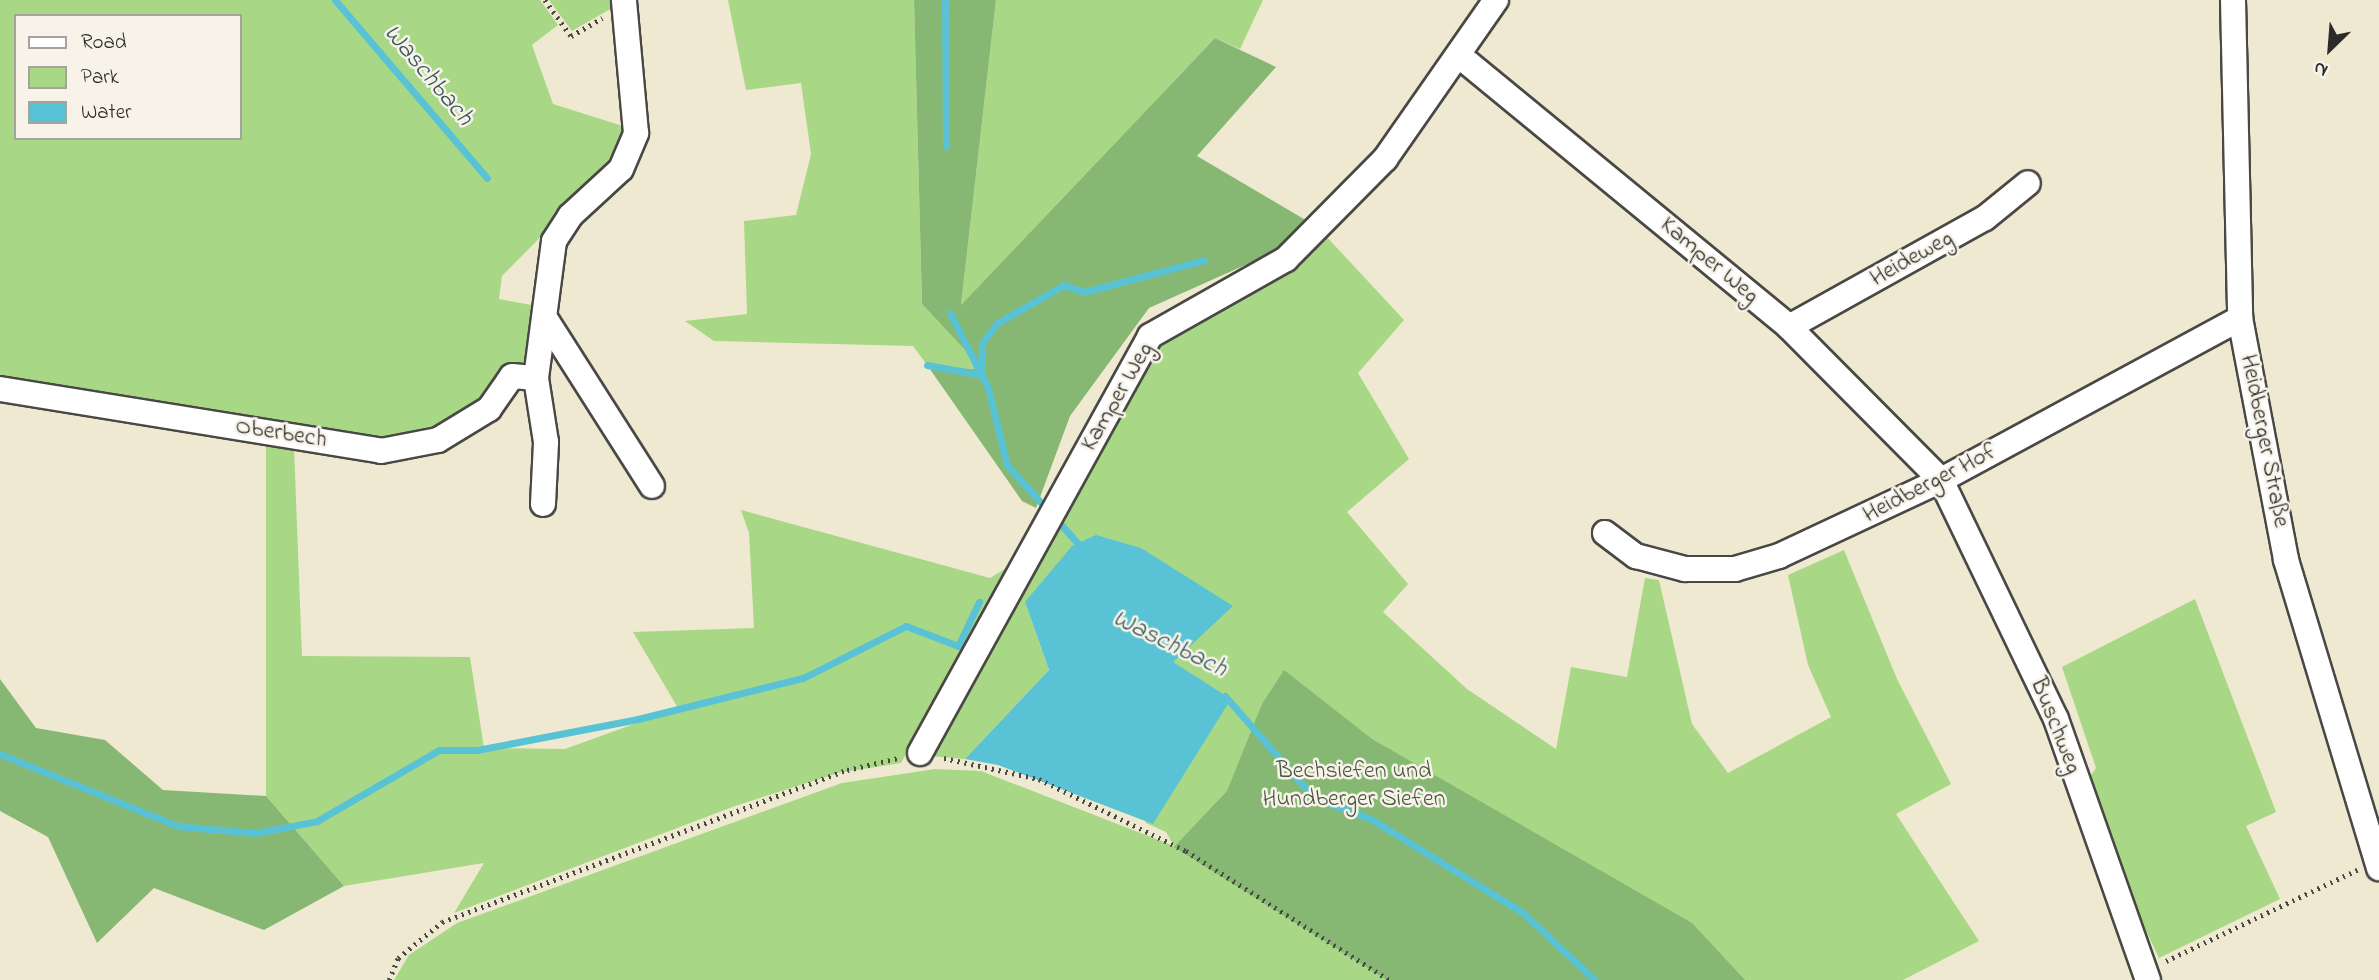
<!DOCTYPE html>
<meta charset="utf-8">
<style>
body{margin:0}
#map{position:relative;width:2379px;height:980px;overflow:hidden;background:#f0e9d2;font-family:"Indie Flower",sans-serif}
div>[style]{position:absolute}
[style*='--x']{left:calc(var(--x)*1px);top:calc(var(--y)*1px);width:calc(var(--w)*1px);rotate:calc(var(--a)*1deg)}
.green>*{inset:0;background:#a8d886}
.forest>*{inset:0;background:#86b873}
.water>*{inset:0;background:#59c3d5}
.stream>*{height:7px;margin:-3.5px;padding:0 3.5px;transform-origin:3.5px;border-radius:3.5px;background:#59c3d5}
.path>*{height:4.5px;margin-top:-2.25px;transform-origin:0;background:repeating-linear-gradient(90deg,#494844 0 2px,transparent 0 7px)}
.roads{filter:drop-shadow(2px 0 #494844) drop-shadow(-2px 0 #494844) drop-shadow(0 2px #494844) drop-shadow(0 -2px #494844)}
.minor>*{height:24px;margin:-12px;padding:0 12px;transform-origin:12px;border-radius:12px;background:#fff}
span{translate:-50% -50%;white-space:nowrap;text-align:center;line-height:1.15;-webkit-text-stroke:5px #f7f3e8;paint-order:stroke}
.street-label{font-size:24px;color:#2b2b2b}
.park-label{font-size:24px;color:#4a5642}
.water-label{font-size:26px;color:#39595e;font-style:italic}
.legend{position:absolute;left:14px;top:14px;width:228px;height:126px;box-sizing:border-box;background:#f7f3e8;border:2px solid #a5a39c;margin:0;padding:9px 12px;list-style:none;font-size:21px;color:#2b2b2b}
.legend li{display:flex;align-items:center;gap:14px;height:35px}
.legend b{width:35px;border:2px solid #a5a39c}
.north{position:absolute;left:2295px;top:14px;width:70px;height:70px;-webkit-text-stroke:5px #f7f3e8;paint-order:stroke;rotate:205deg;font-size:19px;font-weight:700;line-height:28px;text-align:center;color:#2b2b2b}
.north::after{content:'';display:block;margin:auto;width:24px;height:32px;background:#2b2b2b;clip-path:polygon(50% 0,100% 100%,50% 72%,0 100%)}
</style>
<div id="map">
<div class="green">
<i style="clip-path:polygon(evenodd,0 0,540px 0,558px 25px,532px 45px,553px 104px,626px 127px,622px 155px,502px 276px,499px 299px,537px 306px,525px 366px,440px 429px,394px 443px,0 381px,0 0,16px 16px,240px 16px,240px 138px,16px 138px,16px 16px)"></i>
<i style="clip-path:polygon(549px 0,611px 0,612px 8px,572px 31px)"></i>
<i style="clip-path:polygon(728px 0,914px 0,922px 304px,985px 370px,927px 365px,913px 346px,714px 341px,685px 321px,747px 314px,744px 221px,796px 215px,811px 154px,801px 83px,746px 90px)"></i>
<i style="clip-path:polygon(996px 0,1263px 0,1240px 49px,1215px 38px,961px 305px)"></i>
<i style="clip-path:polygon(1325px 235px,1404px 320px,1358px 373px,1409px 459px,1347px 512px,1408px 584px,1383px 612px,1467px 689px,1556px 749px,1571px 667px,1627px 677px,1645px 578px,1659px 580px,1692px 724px,1728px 773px,1831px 717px,1808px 665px,1788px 575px,1844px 550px,1897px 679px,1951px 784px,1896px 814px,1979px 941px,1903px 980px,394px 980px,409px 955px,457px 923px,842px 783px,935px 769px,981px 771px,1174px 846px,1166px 832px,1146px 823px,1025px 602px,1049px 670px,965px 759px,930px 756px,1162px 324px)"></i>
<i style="clip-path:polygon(266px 442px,294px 446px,302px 656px,470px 657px,484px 748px,565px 749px,678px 708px,633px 632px,754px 628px,749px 533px,741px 510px,990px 578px,1008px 567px,901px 763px,838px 773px,735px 806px,454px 913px,484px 863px,344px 886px,266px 796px)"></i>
<i style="clip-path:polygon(2195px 599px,2276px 812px,2246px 826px,2280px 899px,2159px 958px,2131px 899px,2089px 778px,2096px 768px,2062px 667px)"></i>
</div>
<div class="forest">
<i style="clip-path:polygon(914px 0,996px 0,961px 305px,1215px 38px,1276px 67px,1197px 156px,1309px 222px,1272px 253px,1149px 308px,1070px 416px,1036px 508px,1022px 501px,927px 365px,984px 370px,922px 304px)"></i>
<i style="clip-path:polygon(1284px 670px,1372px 739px,1692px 923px,1745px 980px,1387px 980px,1174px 847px,1227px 791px,1262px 704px)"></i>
<i style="clip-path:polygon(0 679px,36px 728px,105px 740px,163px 790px,266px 796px,344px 886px,264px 930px,154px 888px,97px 943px,48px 837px,0 811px)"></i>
</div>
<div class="water">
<i style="clip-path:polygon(1096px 535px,1141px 548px,1233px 606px,1173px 662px,1231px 699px,1153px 824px,998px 765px,965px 759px,1049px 670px,1025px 602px,1072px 546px)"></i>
</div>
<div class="stream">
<i style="--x:335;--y:0;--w:234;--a:49.5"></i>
<i style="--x:945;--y:0;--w:146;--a:89.6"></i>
<i style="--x:950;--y:313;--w:84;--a:63.1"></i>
<i style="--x:988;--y:388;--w:79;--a:76.1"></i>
<i style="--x:1007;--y:465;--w:112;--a:47.9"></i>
<i style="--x:927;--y:365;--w:56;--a:10.3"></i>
<i style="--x:981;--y:371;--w:28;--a:-88"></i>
<i style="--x:982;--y:343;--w:25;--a:-53"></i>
<i style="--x:997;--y:323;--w:77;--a:-29.6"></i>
<i style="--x:1064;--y:285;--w:21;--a:19"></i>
<i style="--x:1084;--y:292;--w:124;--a:-14.9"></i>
<i style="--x:1225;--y:696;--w:135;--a:48.9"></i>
<i style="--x:1314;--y:798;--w:61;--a:20.2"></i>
<i style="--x:1371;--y:819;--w:179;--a:31.7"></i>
<i style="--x:1523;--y:913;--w:98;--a:42.9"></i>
<i style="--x:0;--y:754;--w:191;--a:22.1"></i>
<i style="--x:177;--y:826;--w:79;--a:5.1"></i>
<i style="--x:256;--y:833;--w:62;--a:-11.1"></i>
<i style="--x:317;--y:821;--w:141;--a:-30.2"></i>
<i style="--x:439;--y:750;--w:38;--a:0"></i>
<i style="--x:477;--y:750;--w:164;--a:-10.9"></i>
<i style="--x:638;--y:719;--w:170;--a:-14"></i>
<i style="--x:803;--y:678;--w:115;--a:-26.8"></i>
<i style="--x:906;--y:626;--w:56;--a:21"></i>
<i style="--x:958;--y:646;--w:49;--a:-64.5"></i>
</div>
<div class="path">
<i style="--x:545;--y:0;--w:44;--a:54.2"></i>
<i style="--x:571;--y:36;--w:36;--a:-30"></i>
<i style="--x:944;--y:758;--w:97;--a:12.5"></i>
<i style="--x:1039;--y:779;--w:164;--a:26.1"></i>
<i style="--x:1186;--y:851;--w:241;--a:32.4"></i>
<i style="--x:2166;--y:961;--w:212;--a:-25.5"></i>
<i style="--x:389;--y:980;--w:24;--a:-68"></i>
<i style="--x:398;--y:958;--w:57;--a:-39.3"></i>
<i style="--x:442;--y:922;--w:433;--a:-20.6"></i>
<i style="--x:847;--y:770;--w:52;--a:-13.2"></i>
</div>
<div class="roads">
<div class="minor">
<i style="--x:2233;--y:0;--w:318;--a:88.7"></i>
<i style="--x:2240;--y:318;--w:246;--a:79.2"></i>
<i style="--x:2286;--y:560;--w:322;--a:73.2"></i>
<i style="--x:1462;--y:58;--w:423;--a:39.4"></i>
<i style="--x:1789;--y:327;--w:216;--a:45.2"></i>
<i style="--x:1941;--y:480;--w:265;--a:64.3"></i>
<i style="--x:2056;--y:719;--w:277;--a:70.6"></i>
<i style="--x:545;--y:318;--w:199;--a:57.5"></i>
<i style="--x:1789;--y:327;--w:224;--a:-29.1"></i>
<i style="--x:1985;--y:218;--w:55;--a:-39.1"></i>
<i style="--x:0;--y:389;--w:386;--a:9.2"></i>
<i style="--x:381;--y:451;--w:58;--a:-10.9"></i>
<i style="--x:438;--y:440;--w:60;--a:-31.3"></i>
<i style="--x:489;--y:409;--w:40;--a:-55.1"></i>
<i style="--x:512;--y:376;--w:24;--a:5"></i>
<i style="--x:543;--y:504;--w:62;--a:-87.2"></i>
<i style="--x:546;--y:442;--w:65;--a:-98.9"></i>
<i style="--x:536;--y:378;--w:138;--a:-82.5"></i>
<i style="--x:554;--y:241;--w:30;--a:-57"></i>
<i style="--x:570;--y:216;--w:69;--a:-42.7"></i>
<i style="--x:621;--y:169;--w:39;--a:-67"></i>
<i style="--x:636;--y:133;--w:134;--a:-95.2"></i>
<i style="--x:1605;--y:533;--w:39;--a:37"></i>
<i style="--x:1636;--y:556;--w:51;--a:14.9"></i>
<i style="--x:1685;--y:569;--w:50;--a:0"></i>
<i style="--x:1735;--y:569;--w:46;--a:-16.5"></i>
<i style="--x:1779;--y:556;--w:179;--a:-25.1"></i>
<i style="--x:1941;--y:480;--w:340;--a:-28.4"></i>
<i style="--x:920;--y:753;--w:476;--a:-61.1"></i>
<i style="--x:1150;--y:336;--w:156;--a:-29.5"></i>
<i style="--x:1286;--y:259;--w:141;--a:-45.3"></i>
<i style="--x:1385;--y:159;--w:194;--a:-55.1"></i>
</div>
</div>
<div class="street-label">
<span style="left:1912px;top:259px;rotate:-29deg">Heideweg</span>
<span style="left:1709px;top:261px;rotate:40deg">Kamper Weg</span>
<span style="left:1118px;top:397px;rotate:-60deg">Kamper Weg</span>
<span style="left:281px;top:434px;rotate:9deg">Oberbech</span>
<span style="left:2264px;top:441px;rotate:79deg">Heidberger Straße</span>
<span style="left:1930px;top:484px;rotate:-27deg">Heidberger Hof</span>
<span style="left:2055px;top:726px;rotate:68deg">Buschweg</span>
</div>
<div class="park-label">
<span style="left:1354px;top:786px">Bechsiefen und<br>Hundberger Siefen</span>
</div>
<div class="water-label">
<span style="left:427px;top:76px;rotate:50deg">Waschbach</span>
<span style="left:1169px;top:645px;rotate:26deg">Waschbach</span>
</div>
<ul class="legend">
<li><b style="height:9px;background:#fff"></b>Road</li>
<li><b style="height:19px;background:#a8d886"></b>Park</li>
<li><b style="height:19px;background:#59c3d5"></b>Water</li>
</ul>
<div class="north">N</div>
</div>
